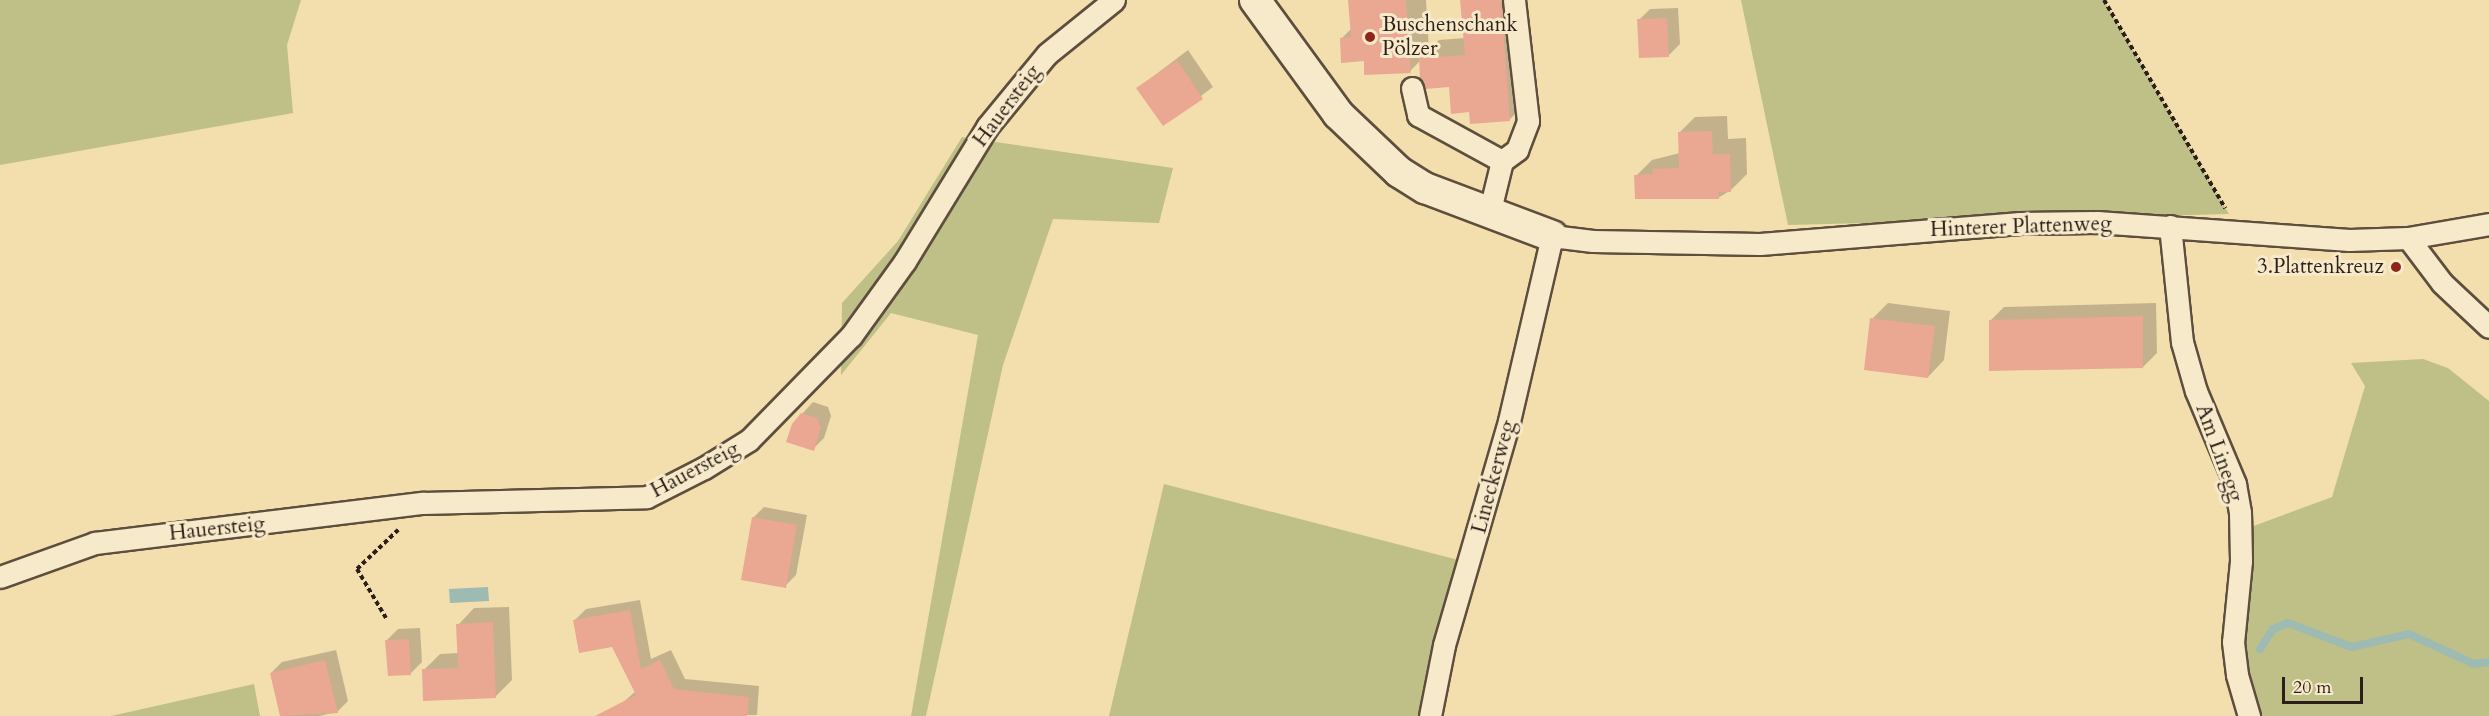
<!DOCTYPE html>
<meta charset="utf-8">
<style>
body{margin:0}
#map{position:relative;width:2489px;height:716px;overflow:hidden;background:#f3deae;font-family:Cardo,serif}
div>[style]{position:absolute}
[style*='--x']{left:calc(var(--x)*1px);top:calc(var(--y)*1px);width:calc(var(--w)*1px);rotate:calc(var(--a)*1deg)}
.green>*{inset:0;background:#bec088}
.water>*{inset:0;background:#9dbbb2}
.shadow>*{inset:0;background:#0003}
.stream>*{height:8px;margin:-4px;padding:0 4px;transform-origin:4px;border-radius:4px;background:#9dbbb2}
.building>*{inset:0;background:#eaa792}
.path>*{height:4px;margin-top:-2px;transform-origin:0;background:repeating-linear-gradient(90deg,#2c1e18 0 4.5px,transparent 0 7.5px)}
.roads{filter:drop-shadow(2px 0 #5e4e3e) drop-shadow(-2px 0 #5e4e3e) drop-shadow(0 2px #5e4e3e) drop-shadow(0 -2px #5e4e3e)}
.street>*{height:21px;margin:-10.5px;padding:0 10.5px;transform-origin:10.5px;border-radius:10.5px;background:#f7eaca}
.secondary>*{height:30px;margin:-15px;padding:0 15px;transform-origin:15px;border-radius:15px;background:#f7eaca}
.dots>*{width:16px;height:16px;translate:-50% -50%;box-sizing:border-box;border:3px solid #f7eaca;border-radius:50%}
span{translate:-50% -50%;white-space:nowrap;text-align:center;line-height:1.15;-webkit-text-stroke:6px #f7eaca;paint-order:stroke}
.poi-label{font-size:21px;color:#2c1e18}
.left{translate:0 -50%;text-align:left}
.right{translate:-100% -50%;text-align:right}
.street-label{font-size:21px;color:#2c1e18}
.scale{position:absolute;left:2282px;top:677px;width:81px;height:27px;box-sizing:border-box;border:3px solid #2c1e18;border-top:0;padding-left:8px;font-size:18px;line-height:21px;white-space:nowrap;color:#2c1e18;-webkit-text-stroke:4px #f7eaca;paint-order:stroke}
</style>
<div id="map">
<div class="green">
<i style="clip-path:polygon(0 0,301px 0,287px 45px,293px 113px,0 165px)"></i>
<i style="clip-path:polygon(1741px 0,2104px 0,2229px 214px,1788px 225px)"></i>
<i style="clip-path:polygon(962px 137px,1173px 168px,1159px 223px,1053px 219px,1003px 365px,926px 716px,911px 716px,978px 335px,891px 313px,841px 375px,842px 303px,898px 241px)"></i>
<i style="clip-path:polygon(2423px 359px,2448px 368px,2489px 401px,2489px 716px,2241px 716px,2250px 674px,2242px 625px,2251px 527px,2332px 497px,2365px 386px,2351px 363px)"></i>
<i style="clip-path:polygon(1164px 484px,1470px 563px,1441px 716px,1109px 716px)"></i>
<i style="clip-path:polygon(254px 684px,260px 716px,111px 716px)"></i>
</div>
<div class="water">
<i style="clip-path:polygon(488px 587px,489px 601px,450px 603px,449px 589px)"></i>
</div>
<div class="shadow">
<i style="clip-path:polygon(1350px 0,1426px 0,1429px 50px,1439px 40px,1465px 38px,1462px 0,1521px 0,1529px 101px,1510px 119px,1470px 111px,1450px 85px,1420px 61px,1410px 71px,1365px 60px,1341px 39px,1352px 28px)"></i>
<i style="clip-path:polygon(1678px 8px,1680px 44px,1669px 55px,1639px 20px,1650px 9px)"></i>
<i style="clip-path:polygon(1188px 50px,1213px 87px,1163px 124px,1138px 88px)"></i>
<i style="clip-path:polygon(1727px 116px,1728px 139px,1746px 138px,1747px 174px,1731px 190px,1718px 198px,1636px 176px,1652px 160px,1680px 153px,1679px 133px,1695px 117px)"></i>
<i style="clip-path:polygon(1888px 303px,1950px 311px,1944px 360px,1928px 377px,1872px 319px)"></i>
<i style="clip-path:polygon(2156px 303px,2157px 353px,2143px 367px,1990px 321px,2004px 307px)"></i>
<i style="clip-path:polygon(813px 402px,828px 407px,831px 416px,824px 438px,813px 449px,802px 414px)"></i>
<i style="clip-path:polygon(764px 507px,807px 515px,796px 575px,785px 586px,753px 518px)"></i>
<i style="clip-path:polygon(640px 600px,651px 659px,671px 650px,685px 679px,759px 686px,757px 715px,627px 716px,621px 704px,636px 691px,613px 646px,575px 620px,586px 609px)"></i>
<i style="clip-path:polygon(509px 607px,512px 680px,496px 696px,424px 670px,440px 654px,459px 653px,458px 625px,474px 608px)"></i>
<i style="clip-path:polygon(420px 628px,422px 662px,411px 673px,387px 640px,398px 629px)"></i>
<i style="clip-path:polygon(336px 650px,348px 701px,337px 712px,319px 716px,281px 716px,271px 673px,282px 662px)"></i>
</div>
<div class="stream">
<i style="--x:2260;--y:649;--w:24;--a:-57"></i>
<i style="--x:2273;--y:629;--w:16;--a:-22"></i>
<i style="--x:2288;--y:623;--w:68;--a:20.6"></i>
<i style="--x:2352;--y:647;--w:58;--a:-12.8"></i>
<i style="--x:2409;--y:634;--w:72;--a:24.8"></i>
<i style="--x:2474;--y:664;--w:15;--a:-8"></i>
</div>
<div class="building">
<i style="clip-path:polygon(1348px 0,1406px 0,1411px 73px,1364px 75px,1364px 61px,1341px 63px,1340px 38px,1351px 37px)"></i>
<i style="clip-path:polygon(1460px 0,1501px 0,1510px 121px,1470px 124px,1469px 112px,1451px 114px,1449px 87px,1425px 89px,1420px 79px,1419px 58px,1465px 55px)"></i>
<i style="clip-path:polygon(1667px 18px,1669px 57px,1639px 58px,1637px 19px)"></i>
<i style="clip-path:polygon(1177px 60px,1203px 99px,1163px 126px,1136px 88px)"></i>
<i style="clip-path:polygon(1712px 131px,1713px 154px,1730px 154px,1731px 192px,1719px 192px,1719px 199px,1635px 199px,1634px 175px,1653px 174px,1652px 169px,1679px 168px,1678px 132px)"></i>
<i style="clip-path:polygon(2143px 316px,2143px 368px,1989px 371px,1989px 320px)"></i>
<i style="clip-path:polygon(1870px 318px,1935px 326px,1928px 378px,1864px 370px)"></i>
<i style="clip-path:polygon(801px 413px,817px 418px,821px 428px,814px 451px,786px 442px,792px 424px)"></i>
<i style="clip-path:polygon(752px 517px,797px 525px,786px 588px,741px 580px)"></i>
<i style="clip-path:polygon(630px 610px,641px 669px,660px 660px,674px 689px,749px 697px,747px 716px,595px 716px,636px 695px,612px 647px,579px 653px,573px 620px)"></i>
<i style="clip-path:polygon(493px 622px,496px 698px,423px 701px,422px 669px,458px 668px,456px 624px)"></i>
<i style="clip-path:polygon(409px 639px,411px 675px,388px 676px,385px 640px)"></i>
<i style="clip-path:polygon(325px 660px,338px 713px,280px 716px,270px 673px)"></i>
</div>
<div class="path">
<i style="--x:2104;--y:0;--w:241;--a:59.8"></i>
<i style="--x:386;--y:618;--w:57;--a:-120.6"></i>
<i style="--x:357;--y:569;--w:57;--a:-43.6"></i>
</div>
<div class="roads">
<div class="street">
<i style="--x:1412;--y:88;--w:28;--a:77"></i>
<i style="--x:1418;--y:115;--w:96;--a:28.7"></i>
<i style="--x:1489;--y:214;--w:55;--a:-76.2"></i>
<i style="--x:1502;--y:161;--w:19;--a:-36"></i>
<i style="--x:1517;--y:150;--w:31;--a:-69"></i>
<i style="--x:1528;--y:121;--w:122;--a:-96.6"></i>
<i style="--x:2170;--y:226;--w:117;--a:84.1"></i>
<i style="--x:2182;--y:342;--w:51;--a:74.1"></i>
<i style="--x:2196;--y:391;--w:101;--a:67.2"></i>
<i style="--x:2235;--y:484;--w:28;--a:80"></i>
<i style="--x:2240;--y:512;--w:49;--a:88.8"></i>
<i style="--x:2241;--y:561;--w:81;--a:95.6"></i>
<i style="--x:2233;--y:642;--w:33;--a:83"></i>
<i style="--x:2237;--y:675;--w:43;--a:73.7"></i>
<i style="--x:2408;--y:238;--w:56;--a:52.9"></i>
<i style="--x:2442;--y:283;--w:64;--a:43.1"></i>
<i style="--x:0;--y:577;--w:101;--a:-19.7"></i>
<i style="--x:95;--y:543;--w:330;--a:-7"></i>
<i style="--x:423;--y:503;--w:224;--a:-1.5"></i>
<i style="--x:647;--y:497;--w:64;--a:-27"></i>
<i style="--x:704;--y:468;--w:53;--a:-31.9"></i>
<i style="--x:749;--y:440;--w:146;--a:-45.6"></i>
<i style="--x:851;--y:336;--w:92;--a:-54.2"></i>
<i style="--x:905;--y:261;--w:157;--a:-58.5"></i>
<i style="--x:987;--y:127;--w:94;--a:-50.6"></i>
<i style="--x:1047;--y:54;--w:86;--a:-38.9"></i>
<i style="--x:1430;--y:716;--w:72;--a:-78.8"></i>
<i style="--x:1444;--y:645;--w:233;--a:-73.8"></i>
<i style="--x:1509;--y:421;--w:190;--a:-76.9"></i>
<i style="--x:1552;--y:236;--w:41;--a:7"></i>
<i style="--x:1593;--y:241;--w:167;--a:1"></i>
<i style="--x:1760;--y:244;--w:261;--a:-4.6"></i>
<i style="--x:2020;--y:223;--w:77;--a:-0.7"></i>
<i style="--x:2097;--y:222;--w:253;--a:4.1"></i>
<i style="--x:2349;--y:240;--w:59;--a:-1.9"></i>
<i style="--x:2408;--y:238;--w:82;--a:-9.8"></i>
</div>
<div class="secondary">
<i style="--x:1255;--y:0;--w:141;--a:53.9"></i>
<i style="--x:1338;--y:114;--w:84;--a:43.6"></i>
<i style="--x:1399;--y:172;--w:31;--a:32"></i>
<i style="--x:1425;--y:188;--w:136;--a:20.7"></i>
</div>
</div>
<div class="dots">
<i style="left:1370px;top:37px;background:#8f2418"></i>
<i style="left:2396px;top:267px;background:#8f2418"></i>
</div>
<div class="poi-label">
<span class="left" style="left:1382px;top:37px">Buschenschank<br>Pölzer</span>
<span class="right" style="left:2384px;top:267px">3.Plattenkreuz</span>
</div>
<div class="street-label">
<span style="left:1007px;top:106px;rotate:-53deg">Hauersteig</span>
<span style="left:2021px;top:227px;rotate:-2deg">Hinterer Plattenweg</span>
<span style="left:2219px;top:453px;rotate:70deg">Am Linegg</span>
<span style="left:695px;top:470px;rotate:-28deg">Hauersteig</span>
<span style="left:1494px;top:477px;rotate:-75deg">Lineckerweg</span>
<span style="left:217px;top:529px;rotate:-6deg">Hauersteig</span>
</div>
<div class="scale">20 m</div>
</div>
